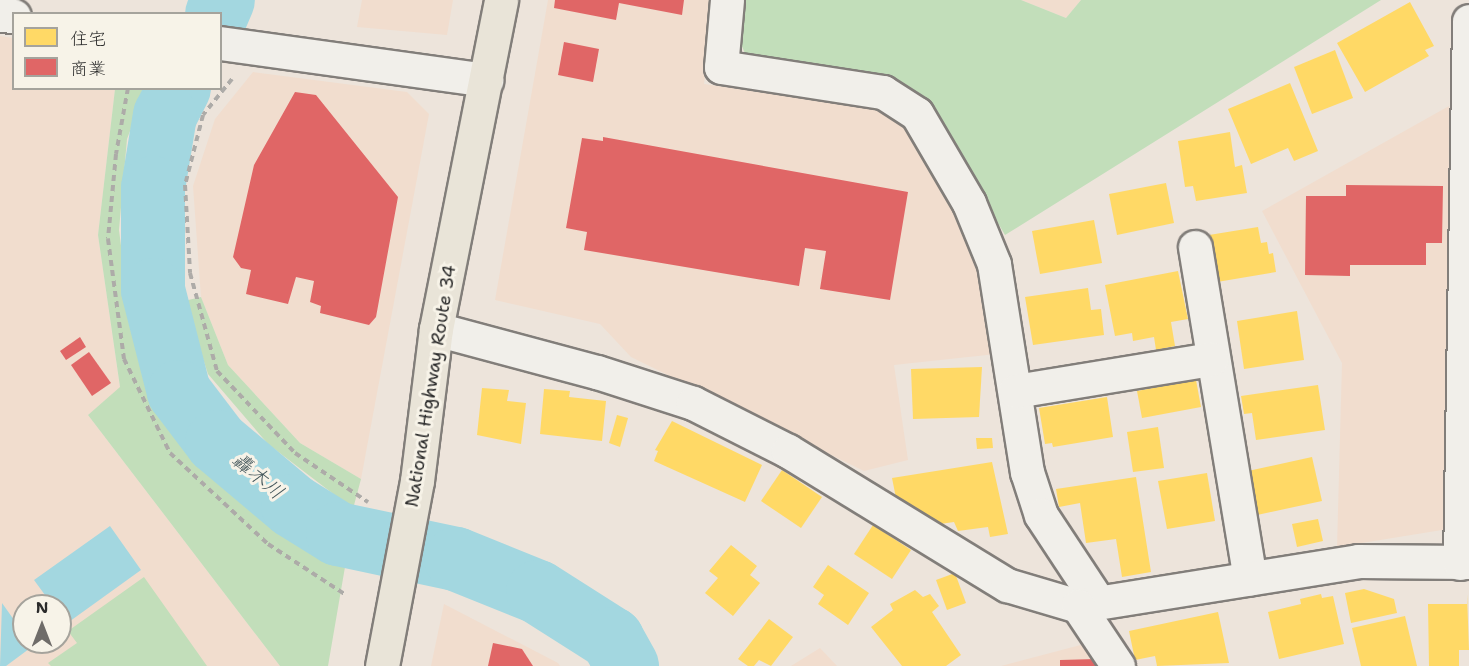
<!DOCTYPE html>
<meta charset="utf-8">
<style>
body{margin:0}
#map{position:relative;width:1469px;height:666px;overflow:hidden;background:#ede4db;font-family:"Shantell Sans","Klee One",sans-serif}
div>[style]{position:absolute}
[style*='--x']{left:calc(var(--x)*1px);top:calc(var(--y)*1px);width:calc(var(--w)*1px);rotate:calc(var(--a)*1deg)}
.built>*{inset:0;background:#f1ddce}
.green>*{inset:0;background:#c2deba}
.water>*{inset:0;background:#a3d7e0}
.homes>*{inset:0;background:#ffd966}
.shops>*{inset:0;background:#e06666}
.river>*{height:64px;margin:-32px;padding:0 32px;transform-origin:32px;border-radius:32px;background:#a3d7e0}
.path>*{height:4px;margin-top:-2px;transform-origin:0;background:repeating-linear-gradient(90deg,#adaba8 0 6px,transparent 0 10.5px)}
.roads{filter:drop-shadow(2px 0 #827e7a) drop-shadow(-2px 0 #827e7a) drop-shadow(0 2px #827e7a) drop-shadow(0 -2px #827e7a)}
.minor>*{height:33px;margin:-16.5px;padding:0 16.5px;transform-origin:16.5px;border-radius:16.5px;background:#f1efea}
.highway>*{height:33px;margin:-16.5px;padding:0 16.5px;transform-origin:16.5px;border-radius:16.5px;background:#e9e4d8}
span{translate:-50% -50%;white-space:nowrap;text-align:center;line-height:1.15;-webkit-text-stroke:6px #f7f3e8;paint-order:stroke}
.street-label{font-size:18px;color:#2b2b2b}
.water-label{font-size:20px;color:#415459;font-style:italic}
.legend{position:absolute;left:12px;top:12px;width:210px;height:78px;box-sizing:border-box;background:#f7f3e8;border:2px solid #a5a39c;margin:0;padding:8px 10px;list-style:none;font-size:18px;color:#2b2b2b}
.legend li{display:flex;align-items:center;gap:12px;height:30px}
.legend b{width:30px;border:2px solid #a5a39c}
.north{position:absolute;left:12px;top:594px;width:60px;height:60px;box-sizing:border-box;background:#f7f3e8;border:2px solid #a5a39c;border-radius:50%;rotate:0deg;font-size:16px;font-weight:700;line-height:24px;text-align:center;color:#2b2b2b}
.north::after{content:'';display:block;margin:auto;width:21px;height:27px;background:#6f6c69;clip-path:polygon(50% 0,100% 100%,50% 72%,0 100%)}
</style>
<div id="map">
<div class="built">
<i style="clip-path:polygon(362px 0,453px 0,447px 35px,357px 27px)"></i>
<i style="clip-path:polygon(548px 0,713px 0,704px 84px,895px 112px,959px 211px,985px 282px,996px 354px,894px 365px,908px 460px,864px 471px,631px 357px,600px 324px,495px 300px)"></i>
<i style="clip-path:polygon(1021px 0,1081px 0,1066px 18px)"></i>
<i style="clip-path:polygon(evenodd,0 36px,13px 38px,14px 88px,115px 89px,98px 235px,120px 388px,88px 415px,280px 666px,0 666px,0 36px,24px 606px,60px 606px,60px 642px,24px 642px,24px 606px)"></i>
<i style="clip-path:polygon(253px 72px,407px 92px,429px 114px,361px 479px,300px 443px,228px 365px,201px 297px,193px 186px,215px 119px)"></i>
<i style="clip-path:polygon(1449px 106px,1448px 529px,1337px 547px,1342px 363px,1262px 211px)"></i>
<i style="clip-path:polygon(444px 604px,558px 663px,560px 666px,431px 666px)"></i>
<i style="clip-path:polygon(1092px 642px,1107px 666px,1001px 666px)"></i>
<i style="clip-path:polygon(820px 648px,837px 666px,791px 666px)"></i>
</div>
<div class="green">
<i style="clip-path:polygon(740px 0,1021px 0,1066px 18px,1081px 0,1381px 0,1005px 235px,930px 107px,747px 58px,737px 35px)"></i>
<i style="clip-path:polygon(115px 89px,146px 89px,127px 139px,119px 230px,133px 339px,182px 443px,268px 519px,345px 567px,328px 666px,280px 666px,88px 415px,120px 387px,98px 235px)"></i>
<i style="clip-path:polygon(201px 297px,228px 365px,300px 443px,361px 479px,353px 509px,268px 444px,208px 374px,184px 301px)"></i>
<i style="clip-path:polygon(144px 577px,207px 666px,51px 666px,48px 663px,77px 643px,68px 631px)"></i>
</div>
<div class="water">
<i style="clip-path:polygon(110px 526px,141px 570px,66px 624px,60px 616px,60px 606px,53px 606px,34px 580px)"></i>
<i style="clip-path:polygon(2px 603px,24px 634px,24px 642px,33px 646px,6px 666px,0 666px)"></i>
</div>
<div class="homes">
<i style="clip-path:polygon(1410px 2px,1434px 46px,1425px 50px,1429px 56px,1365px 92px,1337px 43px)"></i>
<i style="clip-path:polygon(1335px 50px,1353px 98px,1312px 114px,1294px 67px)"></i>
<i style="clip-path:polygon(1290px 83px,1318px 151px,1294px 161px,1288px 148px,1251px 164px,1228px 109px)"></i>
<i style="clip-path:polygon(1230px 132px,1235px 167px,1242px 165px,1247px 193px,1196px 201px,1193px 186px,1185px 187px,1178px 141px)"></i>
<i style="clip-path:polygon(1166px 183px,1174px 223px,1117px 235px,1109px 194px)"></i>
<i style="clip-path:polygon(1094px 220px,1102px 263px,1040px 274px,1032px 231px)"></i>
<i style="clip-path:polygon(1258px 227px,1261px 243px,1267px 242px,1269px 254px,1273px 253px,1276px 272px,1217px 282px,1209px 235px)"></i>
<i style="clip-path:polygon(1178px 271px,1188px 319px,1171px 322px,1175px 346px,1156px 350px,1154px 337px,1133px 341px,1132px 333px,1115px 336px,1105px 285px)"></i>
<i style="clip-path:polygon(1088px 288px,1091px 310px,1101px 309px,1104px 335px,1033px 345px,1025px 297px)"></i>
<i style="clip-path:polygon(1297px 311px,1304px 360px,1244px 369px,1237px 321px)"></i>
<i style="clip-path:polygon(982px 367px,979px 417px,913px 419px,911px 369px)"></i>
<i style="clip-path:polygon(1196px 380px,1201px 407px,1142px 418px,1137px 391px)"></i>
<i style="clip-path:polygon(1318px 385px,1325px 430px,1256px 440px,1252px 413px,1244px 414px,1241px 396px)"></i>
<i style="clip-path:polygon(482px 388px,509px 390px,507px 401px,526px 403px,521px 444px,477px 435px)"></i>
<i style="clip-path:polygon(544px 389px,570px 391px,569px 397px,606px 401px,602px 441px,540px 434px)"></i>
<i style="clip-path:polygon(1107px 397px,1113px 437px,1053px 447px,1052px 443px,1045px 444px,1039px 408px)"></i>
<i style="clip-path:polygon(617px 415px,628px 418px,620px 447px,609px 443px)"></i>
<i style="clip-path:polygon(672px 421px,762px 465px,745px 502px,654px 461px,658px 451px,655px 450px)"></i>
<i style="clip-path:polygon(1158px 427px,1164px 468px,1133px 472px,1127px 432px)"></i>
<i style="clip-path:polygon(976px 438px,992px 438px,993px 448px,977px 449px)"></i>
<i style="clip-path:polygon(1312px 457px,1322px 501px,1257px 515px,1248px 471px)"></i>
<i style="clip-path:polygon(992px 462px,1008px 534px,990px 537px,988px 527px,958px 531px,954px 522px,940px 524px,896px 498px,892px 478px)"></i>
<i style="clip-path:polygon(782px 470px,822px 497px,801px 528px,761px 501px)"></i>
<i style="clip-path:polygon(1207px 473px,1215px 521px,1167px 529px,1158px 481px)"></i>
<i style="clip-path:polygon(1136px 477px,1151px 572px,1122px 577px,1116px 539px,1086px 543px,1080px 503px,1059px 507px,1056px 489px)"></i>
<i style="clip-path:polygon(1318px 519px,1323px 541px,1297px 547px,1292px 524px)"></i>
<i style="clip-path:polygon(873px 525px,911px 550px,892px 579px,854px 554px)"></i>
<i style="clip-path:polygon(731px 545px,757px 566px,750px 575px,760px 583px,733px 616px,705px 593px,718px 578px,709px 571px)"></i>
<i style="clip-path:polygon(828px 565px,869px 593px,848px 625px,818px 604px,824px 595px,813px 587px)"></i>
<i style="clip-path:polygon(955px 573px,966px 603px,947px 610px,936px 580px)"></i>
<i style="clip-path:polygon(1364px 589px,1394px 599px,1397px 613px,1351px 623px,1345px 593px)"></i>
<i style="clip-path:polygon(915px 590px,923px 597px,930px 594px,939px 606px,932px 612px,961px 655px,946px 666px,902px 666px,871px 627px,893px 610px,890px 604px)"></i>
<i style="clip-path:polygon(1321px 594px,1322px 598px,1333px 596px,1344px 644px,1279px 659px,1268px 612px,1301px 604px,1300px 599px)"></i>
<i style="clip-path:polygon(1467px 594px,1469px 650px,1459px 650px,1459px 666px,1429px 666px,1428px 604px,1467px 604px)"></i>
<i style="clip-path:polygon(1218px 612px,1229px 663px,1157px 666px,1155px 656px,1135px 660px,1129px 631px)"></i>
<i style="clip-path:polygon(1405px 616px,1417px 666px,1361px 666px,1352px 628px)"></i>
<i style="clip-path:polygon(769px 619px,793px 637px,771px 666px,759px 660px,754px 666px,748px 666px,738px 659px)"></i>
</div>
<div class="shops">
<i style="clip-path:polygon(555px 0,684px 0,682px 15px,619px 3px,616px 20px,554px 8px)"></i>
<i style="clip-path:polygon(564px 42px,599px 49px,593px 82px,558px 75px)"></i>
<i style="clip-path:polygon(295px 92px,316px 95px,398px 197px,376px 317px,369px 325px,320px 313px,321px 306px,310px 302px,314px 281px,296px 277px,288px 304px,246px 294px,251px 270px,241px 268px,233px 257px,254px 165px)"></i>
<i style="clip-path:polygon(603px 137px,908px 192px,890px 300px,820px 289px,826px 251px,805px 248px,799px 286px,584px 250px,587px 232px,566px 228px,582px 138px,603px 141px)"></i>
<i style="clip-path:polygon(1346px 185px,1443px 186px,1442px 243px,1426px 243px,1426px 265px,1350px 265px,1350px 276px,1305px 275px,1306px 196px,1346px 196px)"></i>
<i style="clip-path:polygon(80px 337px,86px 347px,66px 360px,60px 351px)"></i>
<i style="clip-path:polygon(89px 352px,111px 383px,92px 396px,71px 365px)"></i>
<i style="clip-path:polygon(493px 643px,522px 649px,533px 666px,488px 666px)"></i>
<i style="clip-path:polygon(1096px 659px,1097px 666px,1060px 666px,1060px 660px)"></i>
</div>
<div class="river">
<i style="--x:217;--y:14;--w:15;--a:-67"></i>
<i style="--x:179;--y:88;--w:30;--a:117"></i>
<i style="--x:165;--y:115;--w:74;--a:99.3"></i>
<i style="--x:153;--y:188;--w:102;--a:90"></i>
<i style="--x:153;--y:290;--w:105;--a:75.7"></i>
<i style="--x:179;--y:392;--w:63;--a:52.8"></i>
<i style="--x:217;--y:442;--w:99;--a:40.1"></i>
<i style="--x:293;--y:506;--w:53;--a:31.9"></i>
<i style="--x:338;--y:534;--w:121;--a:12"></i>
<i style="--x:456;--y:559;--w:88;--a:21.9"></i>
<i style="--x:538;--y:592;--w:88;--a:32.4"></i>
<i style="--x:612;--y:639;--w:31;--a:61"></i>
</div>
<div class="path">
<i style="--x:232;--y:79;--w:46;--a:128.9"></i>
<i style="--x:203;--y:115;--w:72;--a:104.4"></i>
<i style="--x:185;--y:185;--w:88;--a:86.7"></i>
<i style="--x:190;--y:273;--w:102;--a:74.6"></i>
<i style="--x:217;--y:371;--w:113;--a:46.4"></i>
<i style="--x:295;--y:453;--w:88;--a:33.9"></i>
<i style="--x:128;--y:88;--w:67;--a:100.3"></i>
<i style="--x:116;--y:154;--w:85;--a:95.4"></i>
<i style="--x:108;--y:239;--w:121;--a:82.4"></i>
<i style="--x:124;--y:359;--w:105;--a:63.9"></i>
<i style="--x:170;--y:453;--w:134;--a:42.9"></i>
<i style="--x:268;--y:544;--w:93;--a:33.2"></i>
</div>
<div class="roads">
<div class="minor">
<i style="--x:727;--y:0;--w:67;--a:95.1"></i>
<i style="--x:721;--y:67;--w:164;--a:8.8"></i>
<i style="--x:883;--y:92;--w:40;--a:32.9"></i>
<i style="--x:917;--y:114;--w:103;--a:59.7"></i>
<i style="--x:969;--y:203;--w:66;--a:67.7"></i>
<i style="--x:994;--y:264;--w:211;--a:81"></i>
<i style="--x:1027;--y:472;--w:45;--a:72"></i>
<i style="--x:1041;--y:515;--w:102;--a:56.6"></i>
<i style="--x:0;--y:15;--w:14;--a:4"></i>
<i style="--x:220;--y:43;--w:269;--a:7.9"></i>
<i style="--x:1195;--y:247;--w:336;--a:80.6"></i>
<i style="--x:436;--y:329;--w:167;--a:15"></i>
<i style="--x:597;--y:372;--w:101;--a:17.9"></i>
<i style="--x:693;--y:403;--w:106;--a:26.8"></i>
<i style="--x:788;--y:451;--w:257;--a:31.5"></i>
<i style="--x:1007;--y:585;--w:74;--a:16.5"></i>
<i style="--x:1078;--y:606;--w:284;--a:-9.1"></i>
<i style="--x:1358;--y:561;--w:111;--a:0.5"></i>
<i style="--x:1015;--y:391;--w:199;--a:-9.3"></i>
<i style="--x:1460;--y:563;--w:542;--a:-89.05"></i>
<i style="--x:1078;--y:606;--w:72;--a:56.3"></i>
</div>
<div class="highway">
<i style="--x:382;--y:666;--w:188;--a:-79.3"></i>
<i style="--x:417;--y:481;--w:153;--a:-82.9"></i>
<i style="--x:436;--y:329;--w:335;--a:-78.8"></i>
</div>
</div>
<div class="street-label">
<span style="left:431px;top:386px;rotate:-81deg">National Highway Route 34</span>
</div>
<div class="water-label">
<span style="left:258px;top:476px;rotate:40deg">轟木川</span>
</div>
<ul class="legend">
<li><b style="height:16px;background:#ffd966"></b>住宅</li>
<li><b style="height:16px;background:#e06666"></b>商業</li>
</ul>
<div class="north">N</div>
</div>
